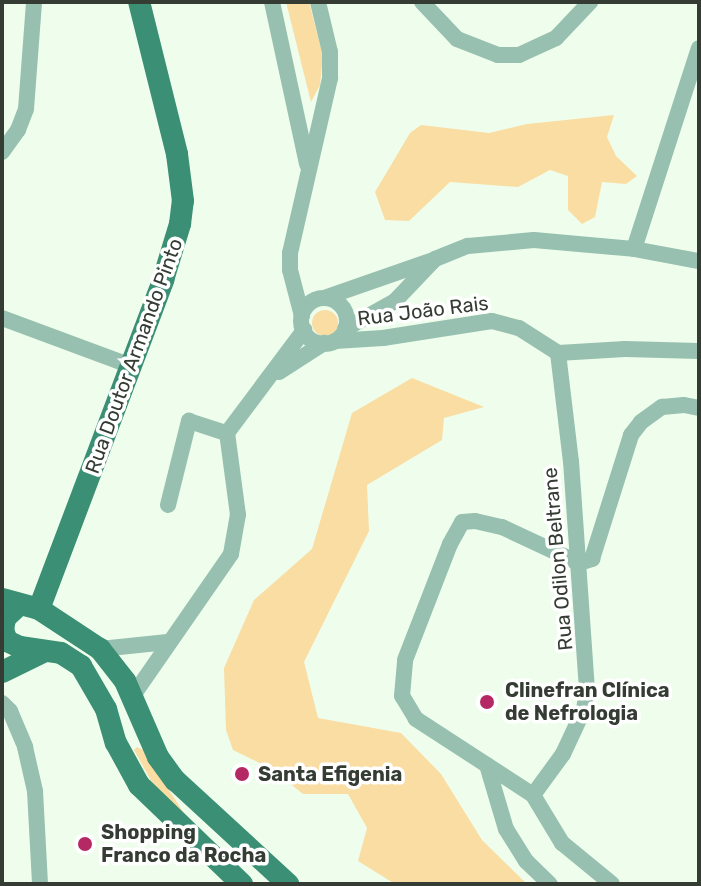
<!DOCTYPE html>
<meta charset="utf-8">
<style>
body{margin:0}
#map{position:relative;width:701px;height:886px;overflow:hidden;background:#effeec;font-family:Rubik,sans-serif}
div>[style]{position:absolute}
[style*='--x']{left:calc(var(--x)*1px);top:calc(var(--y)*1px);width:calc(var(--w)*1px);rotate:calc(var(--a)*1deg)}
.green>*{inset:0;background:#f9dda2}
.round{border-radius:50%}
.minor>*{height:16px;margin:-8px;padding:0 8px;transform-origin:8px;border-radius:8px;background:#98c0b0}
.minor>.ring{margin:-8px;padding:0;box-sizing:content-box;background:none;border:16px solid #98c0b0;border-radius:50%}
.major>*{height:22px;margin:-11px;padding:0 11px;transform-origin:11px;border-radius:11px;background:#3b8f74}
.dots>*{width:22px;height:22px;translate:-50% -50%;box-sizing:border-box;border:4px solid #fff;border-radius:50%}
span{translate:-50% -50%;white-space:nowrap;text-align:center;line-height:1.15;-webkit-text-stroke:7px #fff;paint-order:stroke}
.street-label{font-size:20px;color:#343c33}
.poi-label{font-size:20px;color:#343c33;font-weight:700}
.left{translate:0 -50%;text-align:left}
.frame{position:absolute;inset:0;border:4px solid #343c33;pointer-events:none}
</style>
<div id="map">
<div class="green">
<i style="clip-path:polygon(286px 2px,309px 2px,323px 56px,320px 85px,311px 102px)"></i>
<i style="clip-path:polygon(614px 115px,607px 137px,616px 156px,637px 176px,626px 184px,602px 182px,595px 217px,582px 224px,568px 210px,568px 176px,550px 170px,518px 187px,450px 182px,409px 221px,385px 220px,375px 192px,410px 133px,421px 125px,489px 133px,527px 124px)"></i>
<i class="round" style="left:312px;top:310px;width:26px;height:26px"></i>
<i style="clip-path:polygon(412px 378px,484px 407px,444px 418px,442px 440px,367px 485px,369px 531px,304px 662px,318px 718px,401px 733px,441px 774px,482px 840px,527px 884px,395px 884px,358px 861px,367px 828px,348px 794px,303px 794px,272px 769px,233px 750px,226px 730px,224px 668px,254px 600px,312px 549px,352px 413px)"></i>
<i style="clip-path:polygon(137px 747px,143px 750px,193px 827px,155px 788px,134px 750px)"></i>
</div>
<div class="minor">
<i style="--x:272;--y:2;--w:166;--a:77.8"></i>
<i style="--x:422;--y:2;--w:51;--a:46.6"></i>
<i style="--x:457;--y:39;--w:44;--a:21.3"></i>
<i style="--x:498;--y:55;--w:21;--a:0"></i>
<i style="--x:519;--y:55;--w:41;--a:-24.7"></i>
<i style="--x:556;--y:38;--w:50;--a:-46.6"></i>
<i style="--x:2;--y:152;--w:27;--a:-54"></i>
<i style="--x:18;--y:130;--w:22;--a:-69"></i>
<i style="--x:26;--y:109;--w:107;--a:-85.7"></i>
<i style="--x:634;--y:249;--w:211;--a:-72.1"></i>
<i style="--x:324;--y:298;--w:115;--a:-19.2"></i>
<i class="ring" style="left:301px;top:298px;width:30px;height:30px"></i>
<i style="--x:302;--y:316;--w:48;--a:-104.6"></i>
<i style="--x:290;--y:270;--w:17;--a:-90"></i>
<i style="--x:290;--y:253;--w:180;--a:-77.1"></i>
<i style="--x:330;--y:78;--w:26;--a:-90"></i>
<i style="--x:330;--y:52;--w:51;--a:-103.5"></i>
<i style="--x:2;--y:318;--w:138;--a:20.4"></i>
<i style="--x:345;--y:329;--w:57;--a:-29.2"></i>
<i style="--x:395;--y:301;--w:58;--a:-46.4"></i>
<i style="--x:435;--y:259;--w:35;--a:-22"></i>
<i style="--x:468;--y:246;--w:66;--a:-5.2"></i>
<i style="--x:534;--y:240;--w:100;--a:5.1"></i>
<i style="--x:634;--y:249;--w:66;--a:10.5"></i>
<i style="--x:335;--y:341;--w:48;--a:-3.6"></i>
<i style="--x:383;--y:338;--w:110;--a:-8.9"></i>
<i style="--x:492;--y:321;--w:28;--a:15"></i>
<i style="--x:519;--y:328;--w:46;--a:32.7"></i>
<i style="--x:558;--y:353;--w:67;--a:-3.4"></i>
<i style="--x:625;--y:349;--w:74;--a:1.5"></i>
<i style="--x:279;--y:372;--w:54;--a:-32.8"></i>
<i style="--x:168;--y:505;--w:87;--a:-76"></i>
<i style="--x:189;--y:421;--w:40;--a:18"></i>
<i style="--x:100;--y:649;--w:68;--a:-5.9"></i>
<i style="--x:132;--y:697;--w:174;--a:-55.3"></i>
<i style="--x:231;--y:554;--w:40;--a:-80"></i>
<i style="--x:238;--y:515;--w:83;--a:-97.6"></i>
<i style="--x:227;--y:433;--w:129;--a:-53.2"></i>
<i style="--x:2;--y:703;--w:11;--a:45"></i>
<i style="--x:10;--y:711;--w:39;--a:67"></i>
<i style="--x:25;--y:747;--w:45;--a:77.2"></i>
<i style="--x:35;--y:791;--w:93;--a:86.9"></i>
<i style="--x:487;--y:765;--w:67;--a:73.5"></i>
<i style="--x:506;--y:829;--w:38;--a:58"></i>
<i style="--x:526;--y:861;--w:33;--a:44"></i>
<i style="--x:533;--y:795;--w:51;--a:-53.8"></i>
<i style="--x:563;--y:754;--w:50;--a:-65"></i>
<i style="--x:584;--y:709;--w:19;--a:-81"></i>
<i style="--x:587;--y:690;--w:229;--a:-94"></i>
<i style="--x:571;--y:462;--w:110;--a:-96.8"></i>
<i style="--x:612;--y:884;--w:65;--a:-140.6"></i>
<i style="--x:562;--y:843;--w:56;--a:-121.1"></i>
<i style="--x:533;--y:795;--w:140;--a:-147"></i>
<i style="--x:416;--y:719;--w:27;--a:-121"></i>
<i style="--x:402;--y:696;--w:36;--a:-85"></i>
<i style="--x:405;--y:660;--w:124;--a:-68.8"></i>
<i style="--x:450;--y:544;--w:25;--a:-61"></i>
<i style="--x:462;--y:522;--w:13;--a:-4"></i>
<i style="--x:475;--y:521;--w:28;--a:13"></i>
<i style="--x:502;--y:527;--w:85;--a:25.1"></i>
<i style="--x:579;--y:563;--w:14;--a:-17"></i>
<i style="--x:592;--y:559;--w:130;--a:-72.5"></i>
<i style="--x:631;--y:435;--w:16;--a:-52"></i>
<i style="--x:641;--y:422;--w:26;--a:-36"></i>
<i style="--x:662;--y:407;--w:22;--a:-5"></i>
<i style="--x:684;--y:405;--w:15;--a:11"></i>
</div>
<div class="major">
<i style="--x:2;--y:599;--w:38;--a:15"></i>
<i style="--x:39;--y:609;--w:73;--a:33.3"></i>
<i style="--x:100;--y:649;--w:41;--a:52"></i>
<i style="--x:125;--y:681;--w:83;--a:66.5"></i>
<i style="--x:158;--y:757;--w:29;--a:54"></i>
<i style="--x:175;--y:780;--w:154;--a:42.6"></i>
<i style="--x:19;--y:605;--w:19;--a:137"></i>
<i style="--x:5;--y:618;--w:12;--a:99"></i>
<i style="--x:3;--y:630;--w:12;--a:70"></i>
<i style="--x:7;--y:641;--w:14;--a:25"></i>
<i style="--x:20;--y:647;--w:41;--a:8.3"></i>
<i style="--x:61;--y:653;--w:24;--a:33"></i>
<i style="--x:81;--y:666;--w:50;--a:59.8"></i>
<i style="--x:106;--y:709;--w:35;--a:74"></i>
<i style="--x:116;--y:743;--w:48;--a:61.3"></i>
<i style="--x:139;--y:785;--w:143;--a:43.9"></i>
<i style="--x:39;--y:609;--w:352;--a:-69.3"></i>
<i style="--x:163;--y:280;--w:59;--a:-73.1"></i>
<i style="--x:180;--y:224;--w:23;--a:-83"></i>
<i style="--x:183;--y:201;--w:47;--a:-97.3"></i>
<i style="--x:177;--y:154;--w:157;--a:-104"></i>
<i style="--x:2;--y:672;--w:46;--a:-26"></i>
</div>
<div class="dots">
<i style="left:487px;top:702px;background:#b42863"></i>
<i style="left:242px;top:774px;background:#b42863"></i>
<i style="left:85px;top:844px;background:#b42863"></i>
</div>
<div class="street-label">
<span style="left:423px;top:311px;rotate:-7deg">Rua João Rais</span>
<span style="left:134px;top:356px;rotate:-70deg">Rua Doutor Armando Pinto</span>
<span style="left:558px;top:559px;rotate:-95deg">Rua Odilon Beltrane</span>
</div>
<div class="poi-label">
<span class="left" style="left:505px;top:702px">Clinefran Clínica<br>de Nefrologia</span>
<span class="left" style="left:258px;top:774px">Santa Efigenia</span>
<span class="left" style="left:101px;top:844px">Shopping<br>Franco da Rocha</span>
</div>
<div class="frame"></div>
</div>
